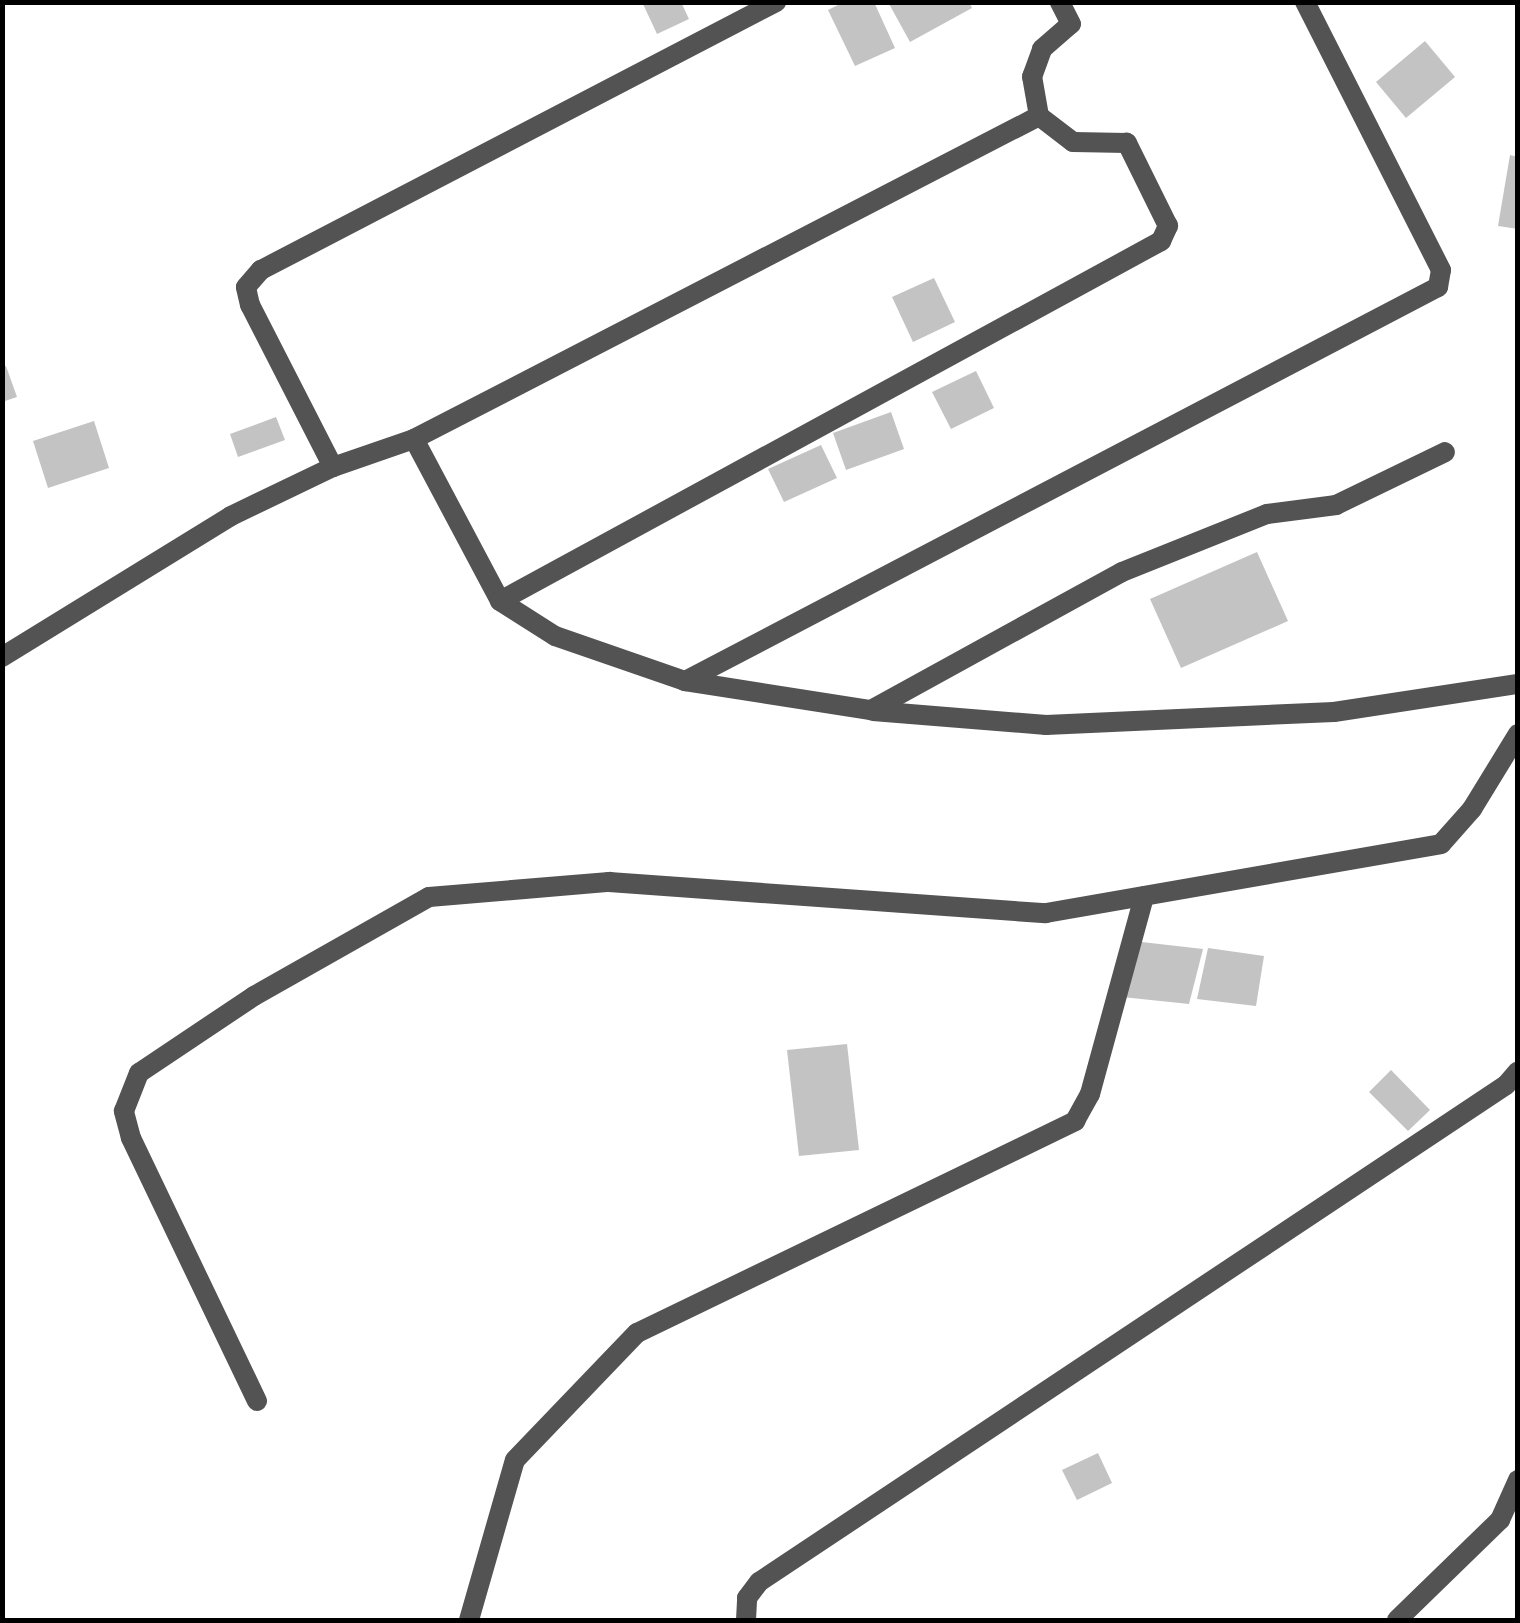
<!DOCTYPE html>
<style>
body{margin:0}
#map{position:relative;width:1520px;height:1623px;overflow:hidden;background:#fff;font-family:Lato,sans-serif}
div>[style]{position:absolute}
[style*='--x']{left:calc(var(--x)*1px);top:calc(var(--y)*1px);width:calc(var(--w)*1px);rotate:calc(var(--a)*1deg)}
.building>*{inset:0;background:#c3c3c3}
.street>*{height:20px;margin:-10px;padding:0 10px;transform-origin:10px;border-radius:10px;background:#535353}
span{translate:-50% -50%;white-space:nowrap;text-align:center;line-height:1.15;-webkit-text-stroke:9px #fff;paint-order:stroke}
.frame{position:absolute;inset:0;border:5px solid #000;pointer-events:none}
</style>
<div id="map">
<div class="building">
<i style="clip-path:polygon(642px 2px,681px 2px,689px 19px,657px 34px)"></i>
<i style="clip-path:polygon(844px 2px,874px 2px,895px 48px,855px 66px,828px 10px)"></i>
<i style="clip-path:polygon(888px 2px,969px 2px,972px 8px,910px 42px)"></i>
<i style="clip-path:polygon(1425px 41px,1455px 77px,1406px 118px,1376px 82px)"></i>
<i style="clip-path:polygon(1510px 155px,1518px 157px,1518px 229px,1498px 226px)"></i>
<i style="clip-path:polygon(934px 278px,955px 322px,913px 342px,892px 297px)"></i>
<i style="clip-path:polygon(6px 366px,17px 397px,2px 402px,2px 367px)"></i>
<i style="clip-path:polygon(976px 371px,994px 408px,951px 429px,932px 392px)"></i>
<i style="clip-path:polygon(891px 412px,904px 449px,846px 470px,833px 433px)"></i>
<i style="clip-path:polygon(276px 417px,285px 440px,238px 457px,230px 434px)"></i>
<i style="clip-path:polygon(94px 421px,109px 468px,48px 488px,33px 441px)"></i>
<i style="clip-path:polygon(821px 445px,837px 478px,784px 502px,768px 469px)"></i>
<i style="clip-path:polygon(1257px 552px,1288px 621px,1181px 668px,1150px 599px)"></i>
<i style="clip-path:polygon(1133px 941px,1203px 949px,1189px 1004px,1122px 997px)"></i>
<i style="clip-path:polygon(1208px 948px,1264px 956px,1256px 1006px,1197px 999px)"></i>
<i style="clip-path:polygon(847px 1044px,859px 1150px,799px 1156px,787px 1050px)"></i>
<i style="clip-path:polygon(1391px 1070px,1430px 1110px,1408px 1131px,1369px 1092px)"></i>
<i style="clip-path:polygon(1098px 1453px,1112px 1483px,1077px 1500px,1062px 1470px)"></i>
</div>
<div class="street">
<i style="--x:1039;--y:116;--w:704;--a:152.67"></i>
<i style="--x:414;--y:439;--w:183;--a:62"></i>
<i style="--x:500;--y:601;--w:65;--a:32.5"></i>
<i style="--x:555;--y:636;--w:138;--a:19.1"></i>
<i style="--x:685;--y:681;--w:850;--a:-27.62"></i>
<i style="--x:1438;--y:287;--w:17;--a:-80"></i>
<i style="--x:1441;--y:270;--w:301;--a:-116.9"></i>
<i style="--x:333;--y:467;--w:182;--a:-117.1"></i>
<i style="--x:250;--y:305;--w:18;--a:-103"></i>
<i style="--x:246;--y:287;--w:23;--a:-49"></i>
<i style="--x:261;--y:270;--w:581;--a:-27.49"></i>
<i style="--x:500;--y:601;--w:753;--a:-28.57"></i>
<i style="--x:1161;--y:241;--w:17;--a:-65"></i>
<i style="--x:1168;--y:226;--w:93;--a:-116.3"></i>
<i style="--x:1127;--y:143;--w:54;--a:-178.9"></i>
<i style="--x:1073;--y:142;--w:43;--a:-142.6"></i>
<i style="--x:1039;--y:116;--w:40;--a:-100"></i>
<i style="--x:1032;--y:77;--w:30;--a:-70"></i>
<i style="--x:1042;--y:49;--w:38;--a:-41"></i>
<i style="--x:1071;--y:24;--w:25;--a:-117"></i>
<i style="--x:2;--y:657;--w:269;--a:-31.6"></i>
<i style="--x:231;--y:516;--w:113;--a:-25.7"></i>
<i style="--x:333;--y:467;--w:86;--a:-19.1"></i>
<i style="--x:685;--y:681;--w:188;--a:8.9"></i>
<i style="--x:871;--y:710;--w:286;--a:-28.8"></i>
<i style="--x:1122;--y:572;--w:156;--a:-21.8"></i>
<i style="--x:1267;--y:514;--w:70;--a:-7.4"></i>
<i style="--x:1336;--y:505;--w:121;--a:-25.9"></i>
<i style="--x:873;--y:711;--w:174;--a:4.6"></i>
<i style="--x:1046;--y:725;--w:288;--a:-2.6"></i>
<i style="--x:1334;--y:712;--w:186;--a:-8.7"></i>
<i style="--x:257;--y:1401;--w:292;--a:-115.6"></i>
<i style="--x:131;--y:1138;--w:28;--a:-105"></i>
<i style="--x:124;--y:1111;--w:41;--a:-68.5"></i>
<i style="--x:139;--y:1073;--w:138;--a:-33.8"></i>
<i style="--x:254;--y:996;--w:201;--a:-29.5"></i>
<i style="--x:429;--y:897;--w:181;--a:-4.8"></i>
<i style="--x:609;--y:882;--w:438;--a:4.1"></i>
<i style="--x:1046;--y:913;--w:401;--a:-9.9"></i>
<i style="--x:1441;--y:844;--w:47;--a:-48.5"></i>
<i style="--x:1472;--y:809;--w:88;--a:-58.5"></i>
<i style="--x:469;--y:1620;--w:166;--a:-74"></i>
<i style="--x:515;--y:1460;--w:176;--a:-46.2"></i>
<i style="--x:637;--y:1333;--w:487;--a:-25.8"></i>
<i style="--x:1075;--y:1121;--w:31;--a:-61"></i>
<i style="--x:1090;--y:1094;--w:205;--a:-74.7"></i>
<i style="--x:746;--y:1620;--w:22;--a:-87"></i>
<i style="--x:747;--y:1598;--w:20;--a:-53"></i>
<i style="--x:759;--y:1582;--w:897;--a:-33.64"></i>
<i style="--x:1506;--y:1085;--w:18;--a:-49"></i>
<i style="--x:1397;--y:1620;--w:144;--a:-44.2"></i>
<i style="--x:1500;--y:1520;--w:44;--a:-65.8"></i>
</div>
<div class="frame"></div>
</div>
